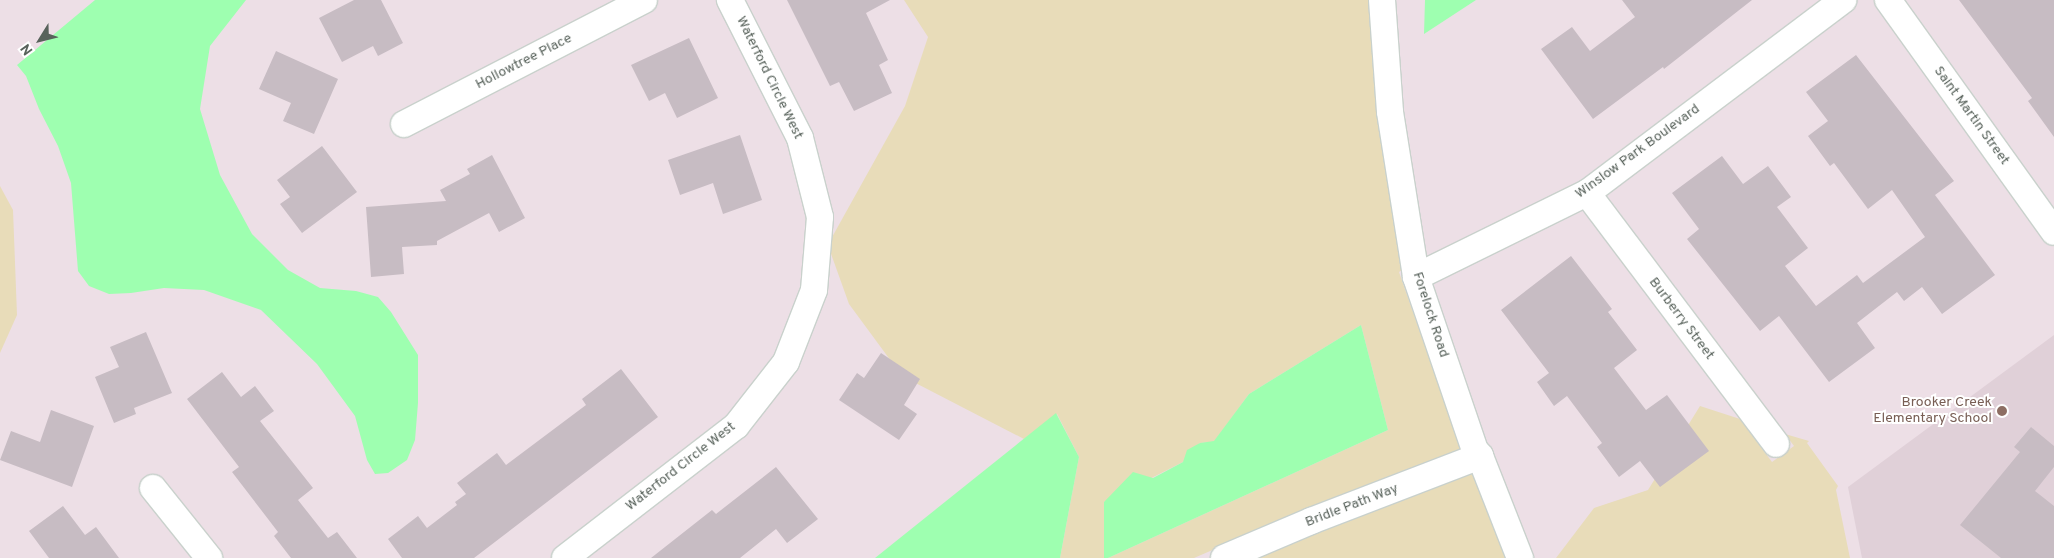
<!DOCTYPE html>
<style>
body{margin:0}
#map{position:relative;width:2054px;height:558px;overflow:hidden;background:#eddfe6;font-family:Overpass,sans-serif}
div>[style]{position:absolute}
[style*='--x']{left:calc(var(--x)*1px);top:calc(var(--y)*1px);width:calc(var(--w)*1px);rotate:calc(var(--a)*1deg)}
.education>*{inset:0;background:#e0d0d8}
.green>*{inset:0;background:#e8dcb9}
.water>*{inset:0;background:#9effb0}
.building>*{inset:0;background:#c7bcc3}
.roads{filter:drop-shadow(1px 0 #c9d1cc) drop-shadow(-1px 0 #c9d1cc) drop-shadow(0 1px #c9d1cc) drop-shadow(0 -1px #c9d1cc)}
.minor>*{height:26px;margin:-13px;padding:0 13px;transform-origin:13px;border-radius:13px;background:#fff}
.dots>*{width:14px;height:14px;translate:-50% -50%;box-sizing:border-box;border:2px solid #fff;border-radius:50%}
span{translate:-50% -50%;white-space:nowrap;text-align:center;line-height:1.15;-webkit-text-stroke:4px #fff;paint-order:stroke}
.street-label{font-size:14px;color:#58625b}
.education-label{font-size:14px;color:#785e54}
.right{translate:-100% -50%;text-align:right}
.north{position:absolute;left:15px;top:15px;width:50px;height:50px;-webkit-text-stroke:4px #fff;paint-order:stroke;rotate:234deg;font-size:14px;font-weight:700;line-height:20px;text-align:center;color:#58625b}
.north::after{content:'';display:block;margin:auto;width:18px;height:22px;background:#58625b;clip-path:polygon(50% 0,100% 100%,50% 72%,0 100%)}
</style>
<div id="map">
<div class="education">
<i style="clip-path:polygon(2054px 335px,2054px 558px,1862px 558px,1848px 487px)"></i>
</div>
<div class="green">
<i style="clip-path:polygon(904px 0,1368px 0,1377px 114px,1402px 270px,1399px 272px,1461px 450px,1307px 509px,1194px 558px,1108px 558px,1388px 430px,1361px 325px,1249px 394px,1214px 442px,1200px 443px,1183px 462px,1104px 502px,1104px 558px,1060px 558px,1079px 457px,1057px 414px,1024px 439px,902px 376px,849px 304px,830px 251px,831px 239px,905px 106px,928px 37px)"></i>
<i style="clip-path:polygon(0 186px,13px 210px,17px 315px,0 353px)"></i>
<i style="clip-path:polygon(1700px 406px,1740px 419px,1772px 462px,1794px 446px,1785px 434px,1809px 441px,1807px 443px,1838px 486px,1836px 490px,1850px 558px,1556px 558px,1594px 508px,1648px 490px)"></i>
<i style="clip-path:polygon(1472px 472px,1505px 558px,1255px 558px,1315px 533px)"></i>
</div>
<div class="water">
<i style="clip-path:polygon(95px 0,246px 0,210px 46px,200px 109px,220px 175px,252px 234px,288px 270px,320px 288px,356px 291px,378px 297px,391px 312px,418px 355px,418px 403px,415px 440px,407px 460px,388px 473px,375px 474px,367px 460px,355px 416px,317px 364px,261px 310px,204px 290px,164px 288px,131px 293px,109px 294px,89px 286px,78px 271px,71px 183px,58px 146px,39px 109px,26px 76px,17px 65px)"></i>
<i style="clip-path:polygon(1425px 0,1476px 0,1424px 34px)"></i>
<i style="clip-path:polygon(1361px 325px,1388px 430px,1108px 558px,1104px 558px,1104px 502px,1133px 472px,1153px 478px,1183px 462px,1187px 450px,1200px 443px,1214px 441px,1249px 394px)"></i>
<i style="clip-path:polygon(1056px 413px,1079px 457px,1060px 558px,875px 558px)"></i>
</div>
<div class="building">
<i style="clip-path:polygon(354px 0,381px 0,403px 43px,378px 56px,373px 46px,342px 62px,319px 18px)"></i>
<i style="clip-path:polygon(787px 0,890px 0,866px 13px,888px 60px,879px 65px,892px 93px,854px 111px,839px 82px,830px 86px)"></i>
<i style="clip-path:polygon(1622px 0,1752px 0,1664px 69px,1663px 67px,1593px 119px,1541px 49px,1572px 27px,1590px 51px,1635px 17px)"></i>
<i style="clip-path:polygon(1959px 0,2054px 0,2054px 137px,2028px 101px,2032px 98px)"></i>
<i style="clip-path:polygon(689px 38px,718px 98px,677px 118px,665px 93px,649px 101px,631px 65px)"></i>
<i style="clip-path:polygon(276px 51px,338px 79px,314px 134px,283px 121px,291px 103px,259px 89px)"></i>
<i style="clip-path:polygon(1856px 55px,1954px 181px,1935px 195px,1995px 275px,1942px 314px,1922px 287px,1904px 301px,1897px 292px,1857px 323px,1875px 348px,1829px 382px,1779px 316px,1760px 331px,1687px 239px,1699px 229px,1672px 193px,1722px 156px,1743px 184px,1768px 166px,1791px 197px,1777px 207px,1808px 248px,1785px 266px,1816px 306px,1857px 275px,1863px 283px,1925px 237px,1892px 190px,1868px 209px,1834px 163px,1830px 166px,1808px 136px,1828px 121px,1806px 92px)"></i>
<i style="clip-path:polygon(740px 135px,762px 200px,723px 214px,713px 183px,680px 195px,668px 160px)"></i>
<i style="clip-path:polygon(322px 146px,357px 192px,302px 233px,280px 204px,290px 197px,277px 180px)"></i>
<i style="clip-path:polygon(492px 155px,525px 218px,499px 232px,489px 213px,437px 241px,437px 245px,402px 247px,404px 274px,371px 277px,366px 207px,446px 201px,440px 190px,470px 174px,467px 169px)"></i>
<i style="clip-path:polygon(1571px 256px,1612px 309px,1608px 312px,1637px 350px,1614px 368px,1646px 410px,1667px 395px,1709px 451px,1660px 487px,1640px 461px,1619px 477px,1597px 447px,1602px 443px,1567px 396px,1554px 406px,1537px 382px,1549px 373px,1501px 310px)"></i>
<i style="clip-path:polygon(146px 332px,172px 393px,134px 408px,136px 414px,114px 423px,95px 377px,119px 367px,110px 347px)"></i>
<i style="clip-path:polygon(881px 353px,920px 379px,904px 405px,917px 414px,899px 440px,839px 400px,857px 373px,864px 378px)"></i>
<i style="clip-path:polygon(621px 369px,658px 417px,474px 558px,402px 558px,388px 539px,418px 516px,427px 528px,457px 505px,455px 502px,466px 494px,457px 483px,497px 453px,506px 465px,586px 405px,582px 399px)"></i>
<i style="clip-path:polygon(222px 372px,241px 397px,255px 386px,274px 411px,260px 421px,313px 488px,298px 500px,328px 538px,337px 532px,357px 558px,291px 558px,274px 536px,278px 532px,232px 472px,239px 467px,187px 399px)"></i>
<i style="clip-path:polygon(51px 410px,94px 426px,72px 487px,0 460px,11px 431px,40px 442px)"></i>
<i style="clip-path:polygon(2031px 427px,2054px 446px,2054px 467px,2035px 491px,2054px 506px,2054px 558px,2001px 558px,1960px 525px,2020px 452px,2014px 447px)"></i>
<i style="clip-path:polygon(776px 467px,818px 519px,787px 543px,776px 529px,740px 558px,651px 558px,712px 510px,716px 514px)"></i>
<i style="clip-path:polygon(63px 506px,85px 535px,96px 527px,119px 558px,49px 558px,29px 531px)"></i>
</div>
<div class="roads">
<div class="minor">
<i style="--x:1382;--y:0;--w:112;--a:85.9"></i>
<i style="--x:1390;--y:112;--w:167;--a:81"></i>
<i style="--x:1416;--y:277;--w:183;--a:71.2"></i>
<i style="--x:1475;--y:450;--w:8;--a:50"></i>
<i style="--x:1480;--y:456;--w:110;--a:68.6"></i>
<i style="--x:1888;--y:0;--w:285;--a:54.4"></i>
<i style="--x:404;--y:124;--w:270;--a:-27.3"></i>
<i style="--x:1587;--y:193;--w:314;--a:53"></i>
<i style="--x:1416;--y:277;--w:191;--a:-26.2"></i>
<i style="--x:1587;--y:193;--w:321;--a:-37"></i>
<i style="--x:153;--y:488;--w:90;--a:51.3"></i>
<i style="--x:565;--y:558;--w:216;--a:-37.7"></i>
<i style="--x:736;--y:426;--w:81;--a:-52"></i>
<i style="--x:786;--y:362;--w:77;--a:-68.7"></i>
<i style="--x:814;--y:290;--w:73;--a:-85.3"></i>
<i style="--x:820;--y:217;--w:81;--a:-104.2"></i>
<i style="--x:800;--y:138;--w:155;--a:-116.9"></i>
<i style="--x:1224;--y:558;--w:95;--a:-23"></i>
<i style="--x:1311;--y:521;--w:181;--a:-21"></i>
</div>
</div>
<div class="dots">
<i style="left:2002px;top:411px;background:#8d6e63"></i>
</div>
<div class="street-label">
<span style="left:524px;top:62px;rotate:-27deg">Hollowtree Place</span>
<span style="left:769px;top:78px;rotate:64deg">Waterford Circle West</span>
<span style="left:1971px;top:116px;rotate:54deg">Saint Martin Street</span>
<span style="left:1638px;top:152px;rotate:-36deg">Winslow Park Boulevard</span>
<span style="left:1430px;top:315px;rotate:72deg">Forelock Road</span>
<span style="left:1681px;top:319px;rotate:53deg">Burberry Street</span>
<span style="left:681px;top:467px;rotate:-38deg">Waterford Circle West</span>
<span style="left:1352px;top:506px;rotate:-21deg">Bridle Path Way</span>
</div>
<div class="education-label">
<span class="right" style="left:1992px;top:411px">Brooker Creek<br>Elementary School</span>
</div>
<div class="north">N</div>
</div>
